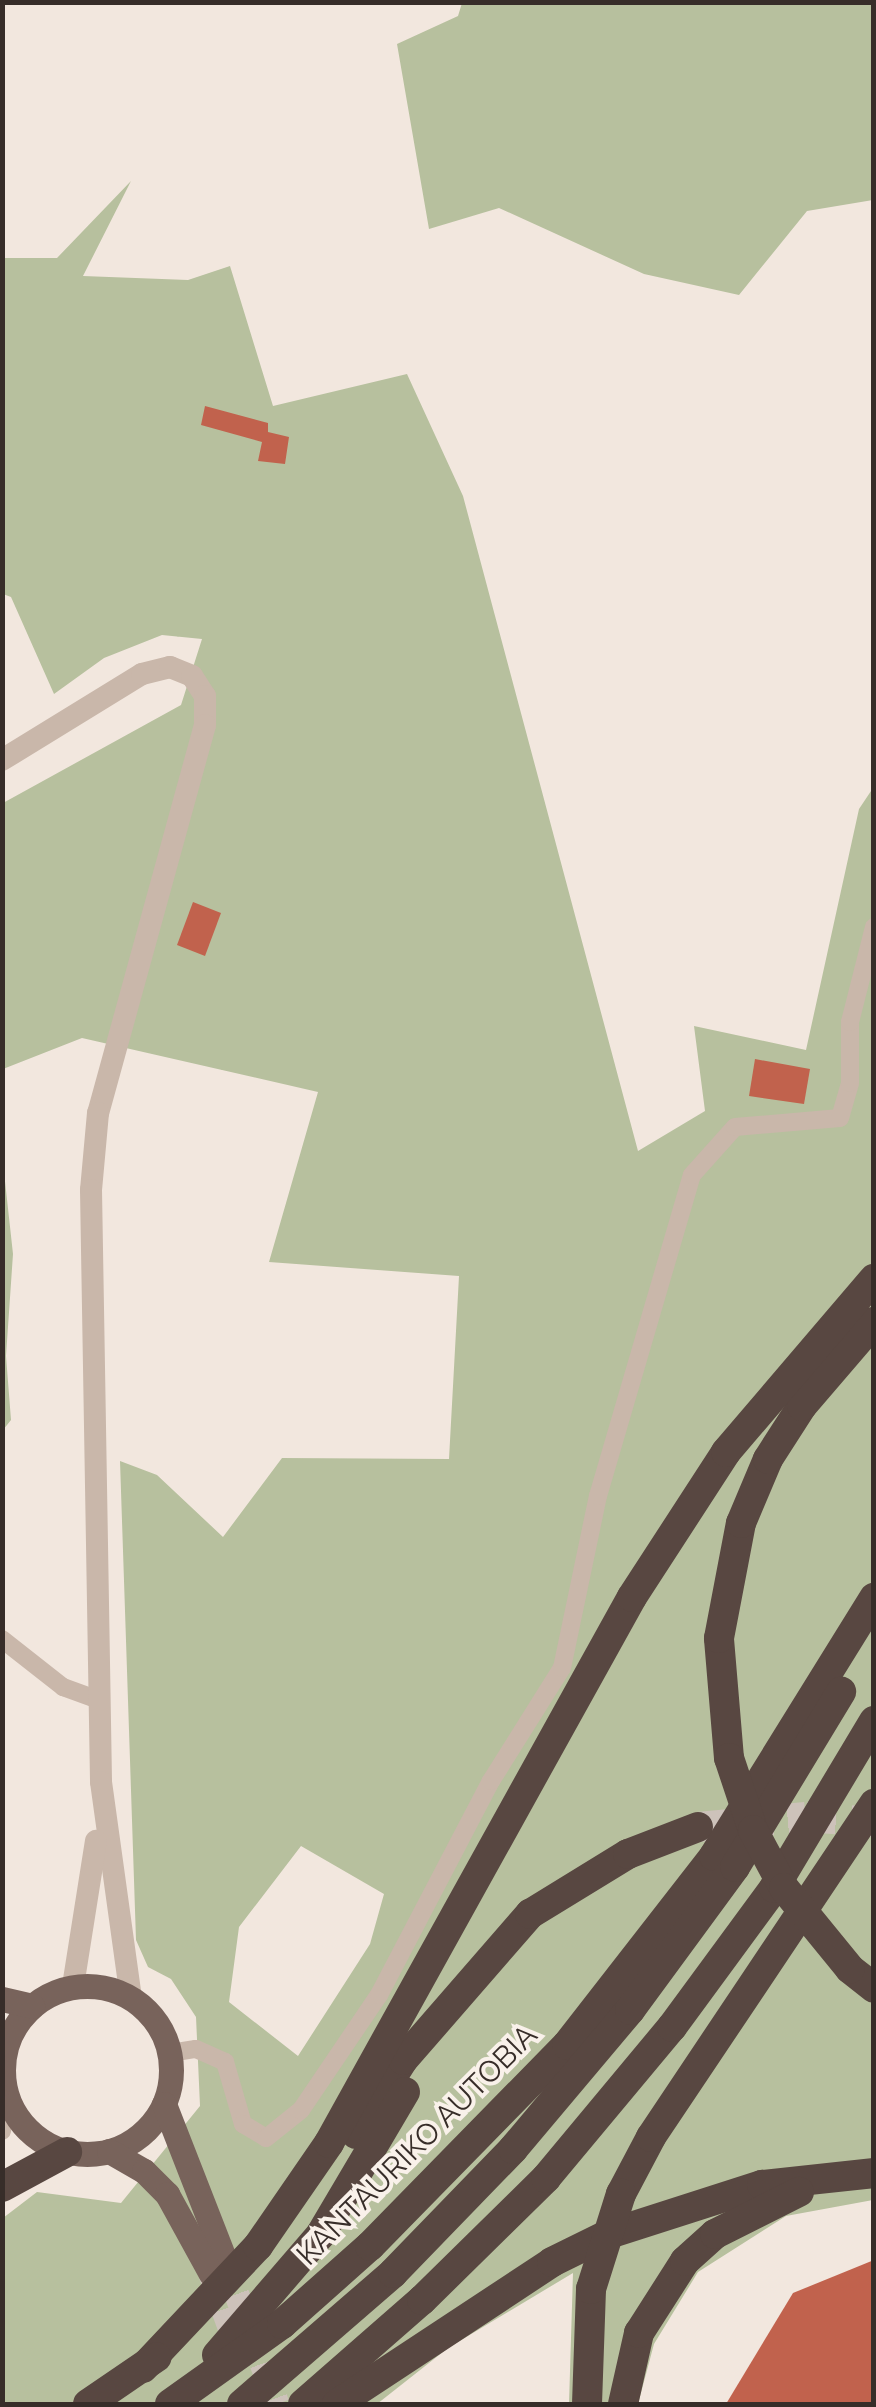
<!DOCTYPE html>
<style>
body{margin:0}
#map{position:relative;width:876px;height:2407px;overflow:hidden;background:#f2e7de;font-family:Raleway,sans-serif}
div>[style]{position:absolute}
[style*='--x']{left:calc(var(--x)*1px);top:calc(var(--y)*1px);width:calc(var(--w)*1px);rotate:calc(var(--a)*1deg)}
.green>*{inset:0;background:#b7c09e}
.building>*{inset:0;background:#c1624d}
.primary-tunnel>*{height:25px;margin-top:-12.5px;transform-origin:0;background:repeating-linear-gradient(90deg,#cdc2ba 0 25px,transparent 0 37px)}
.motorway-tunnel>*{height:30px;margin-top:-15px;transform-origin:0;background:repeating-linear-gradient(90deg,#cdc2ba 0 30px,transparent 0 45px)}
.minor>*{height:18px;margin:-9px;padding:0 9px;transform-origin:9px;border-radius:9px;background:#c9b7aa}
.tertiary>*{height:22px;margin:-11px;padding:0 11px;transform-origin:11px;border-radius:11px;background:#c9b7aa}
.primary>*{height:25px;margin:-12.5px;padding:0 12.5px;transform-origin:12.5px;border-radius:12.5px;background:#78635b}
.primary>.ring{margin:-12.5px;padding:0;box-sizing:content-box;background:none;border:25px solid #78635b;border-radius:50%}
.motorway>*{height:30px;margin:-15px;padding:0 15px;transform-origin:15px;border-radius:15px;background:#584741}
.motorway-bridge>*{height:30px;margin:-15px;padding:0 15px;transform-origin:15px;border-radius:15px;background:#584741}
span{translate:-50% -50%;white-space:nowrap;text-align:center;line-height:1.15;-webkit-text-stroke:8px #f9f1ea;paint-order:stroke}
.street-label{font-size:30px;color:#372d29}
.frame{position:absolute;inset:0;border:5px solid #372d29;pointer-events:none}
</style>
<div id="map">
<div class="green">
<i style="clip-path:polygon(462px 3px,873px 3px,873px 200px,807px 211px,739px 295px,644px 274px,499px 208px,429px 229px,397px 44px,458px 16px)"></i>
<i style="clip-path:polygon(evenodd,131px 181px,83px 276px,188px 280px,230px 266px,273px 406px,407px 374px,463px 496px,638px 1151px,705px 1111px,694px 1026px,806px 1050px,859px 809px,873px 788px,873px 2200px,786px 2216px,698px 2272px,654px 2344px,638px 2404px,569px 2404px,573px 2273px,448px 2348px,377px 2404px,3px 2404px,3px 2218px,37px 2192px,121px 2203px,200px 2106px,196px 2017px,171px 1979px,148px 1967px,136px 1940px,120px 1461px,157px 1475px,223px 1537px,282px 1458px,449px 1459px,459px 1276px,269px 1262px,318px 1092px,82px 1038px,3px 1069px,3px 803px,181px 705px,202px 639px,162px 635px,104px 658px,54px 694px,11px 597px,3px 594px,3px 258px,57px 258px,131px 181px,301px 1846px,384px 1894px,370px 1944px,298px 2056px,229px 2002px,239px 1927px,301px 1846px)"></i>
<i style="clip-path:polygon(3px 1163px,13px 1254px,6px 1356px,11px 1420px,3px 1430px)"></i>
</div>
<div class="building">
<i style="clip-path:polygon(205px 406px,268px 423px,268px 432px,289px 437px,285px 464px,258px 461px,262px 442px,201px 425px)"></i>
<i style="clip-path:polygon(193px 902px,221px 913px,205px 956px,177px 945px)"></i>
<i style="clip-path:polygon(755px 1059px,810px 1069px,804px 1104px,749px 1096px)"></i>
<i style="clip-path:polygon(874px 2260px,874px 2404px,726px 2404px,793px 2293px)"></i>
</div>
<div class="primary-tunnel">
<i style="--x:224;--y:2259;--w:154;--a:69.9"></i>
<i style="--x:211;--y:2274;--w:80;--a:70.2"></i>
</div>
<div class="motorway-tunnel">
<i style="--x:698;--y:1827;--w:108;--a:-5.3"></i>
<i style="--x:806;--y:1817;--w:68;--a:4.2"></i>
</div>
<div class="minor">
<i style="--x:2;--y:1639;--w:78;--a:38.2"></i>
<i style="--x:63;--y:1687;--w:38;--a:20"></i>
<i style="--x:170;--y:2053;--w:26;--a:-9"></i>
<i style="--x:196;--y:2049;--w:32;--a:24"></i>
<i style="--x:225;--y:2062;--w:65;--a:73.8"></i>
<i style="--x:243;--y:2124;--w:27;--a:31"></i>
<i style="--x:266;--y:2138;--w:45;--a:-38.7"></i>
<i style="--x:301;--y:2110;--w:139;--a:-55.9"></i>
<i style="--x:379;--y:1995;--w:242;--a:-62.4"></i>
<i style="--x:491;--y:1781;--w:133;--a:-57.9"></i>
<i style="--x:562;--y:1668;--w:176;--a:-78.2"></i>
<i style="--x:598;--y:1496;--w:334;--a:-73.7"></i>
<i style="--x:692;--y:1175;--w:64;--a:-48.1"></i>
<i style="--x:735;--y:1127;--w:105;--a:-4.9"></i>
<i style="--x:840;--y:1118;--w:36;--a:-74"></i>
<i style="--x:850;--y:1083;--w:61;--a:-90"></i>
<i style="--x:850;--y:1022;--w:98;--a:-75.8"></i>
<i style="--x:2;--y:2131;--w:34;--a:-80"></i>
</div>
<div class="tertiary">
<i style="--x:2;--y:760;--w:164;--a:-31.6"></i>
<i style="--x:142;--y:674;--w:29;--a:-14"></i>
<i style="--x:170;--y:667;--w:24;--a:22"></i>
<i style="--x:192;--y:676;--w:24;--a:57"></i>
<i style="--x:205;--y:696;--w:29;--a:90"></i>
<i style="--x:205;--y:725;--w:402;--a:105.4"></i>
<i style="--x:98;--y:1113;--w:77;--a:95.2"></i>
<i style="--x:91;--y:1190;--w:592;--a:89.03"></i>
<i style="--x:101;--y:1782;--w:218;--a:82.1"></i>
<i style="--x:73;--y:1986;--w:147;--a:-81"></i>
</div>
<div class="primary">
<i class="ring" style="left:3px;top:1986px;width:143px;height:143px"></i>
<i style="--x:2;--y:1999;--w:31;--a:13"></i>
<i style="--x:164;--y:2104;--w:160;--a:68.7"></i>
<i style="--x:109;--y:2151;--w:40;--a:29.7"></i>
<i style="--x:144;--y:2171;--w:33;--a:45"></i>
<i style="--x:167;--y:2194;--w:91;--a:61.2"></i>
</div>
<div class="motorway">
<i style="--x:729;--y:1758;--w:120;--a:-94.8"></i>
<i style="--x:719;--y:1638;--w:117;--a:-79.2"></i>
<i style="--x:741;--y:1523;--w:69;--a:-67.1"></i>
<i style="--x:768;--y:1459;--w:63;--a:-57.3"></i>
<i style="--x:802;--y:1406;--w:111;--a:-49.4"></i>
<i style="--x:850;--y:1969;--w:31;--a:38"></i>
<i style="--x:356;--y:2134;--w:88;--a:-57.6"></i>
<i style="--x:403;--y:2060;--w:194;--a:-49"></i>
<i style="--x:530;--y:1914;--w:115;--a:-31.5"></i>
<i style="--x:628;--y:1854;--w:75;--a:-21.1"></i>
<i style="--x:2;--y:2187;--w:74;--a:-28.3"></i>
<i style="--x:621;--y:2194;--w:64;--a:-62.2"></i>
<i style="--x:651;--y:2137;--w:401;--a:-56.2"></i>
<i style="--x:217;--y:2355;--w:160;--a:-49.3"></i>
<i style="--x:321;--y:2234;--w:165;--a:-59.4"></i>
<i style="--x:143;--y:2368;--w:168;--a:-46.7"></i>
<i style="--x:258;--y:2246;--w:125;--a:-55.4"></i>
<i style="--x:329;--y:2143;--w:624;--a:-60.97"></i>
<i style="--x:632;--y:1597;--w:173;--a:-57"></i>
<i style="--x:726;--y:1452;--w:228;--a:-49.5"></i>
<i style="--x:88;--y:2404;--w:83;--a:-34.3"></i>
<i style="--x:170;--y:2404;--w:138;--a:-35.5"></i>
<i style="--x:282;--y:2324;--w:118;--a:-41.6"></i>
<i style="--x:370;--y:2246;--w:281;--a:-45.6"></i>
<i style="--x:567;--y:2045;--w:239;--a:-52.1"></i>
<i style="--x:714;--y:1856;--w:304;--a:-58.2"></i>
<i style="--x:242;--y:2404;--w:200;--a:-40.9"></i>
<i style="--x:393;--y:2273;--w:173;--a:-45.9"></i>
<i style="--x:513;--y:2149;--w:182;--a:-49.9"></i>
<i style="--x:630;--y:2010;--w:177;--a:-53.7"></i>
<i style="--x:735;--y:1867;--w:205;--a:-58.8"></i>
<i style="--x:303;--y:2404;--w:158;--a:-41.2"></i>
<i style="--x:422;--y:2300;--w:174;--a:-44.5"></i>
<i style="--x:546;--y:2178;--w:197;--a:-50.2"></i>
<i style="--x:672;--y:2027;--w:172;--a:-53.7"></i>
<i style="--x:774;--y:1888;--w:195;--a:-59.1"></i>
<i style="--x:337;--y:2404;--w:258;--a:-33.4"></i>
<i style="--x:552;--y:2262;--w:64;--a:-26.2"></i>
<i style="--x:609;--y:2234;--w:161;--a:-17.8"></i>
<i style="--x:762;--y:2185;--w:113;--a:-6.1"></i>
<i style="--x:587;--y:2404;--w:115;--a:-88"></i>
<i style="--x:623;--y:2404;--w:73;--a:-77.3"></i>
<i style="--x:639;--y:2333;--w:85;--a:-57.4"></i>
<i style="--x:685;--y:2261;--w:40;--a:-42"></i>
<i style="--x:715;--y:2234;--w:94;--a:-26.6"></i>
</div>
<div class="motorway-bridge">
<i style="--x:729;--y:1758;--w:76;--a:71.6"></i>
<i style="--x:753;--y:1830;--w:66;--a:61.9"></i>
<i style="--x:784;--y:1888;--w:104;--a:50.8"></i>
<i style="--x:591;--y:2289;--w:100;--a:-72.5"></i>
</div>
<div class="street-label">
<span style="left:417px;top:2145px;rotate:-45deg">KANTAURIKO AUTOBIA</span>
</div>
<div class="frame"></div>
</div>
